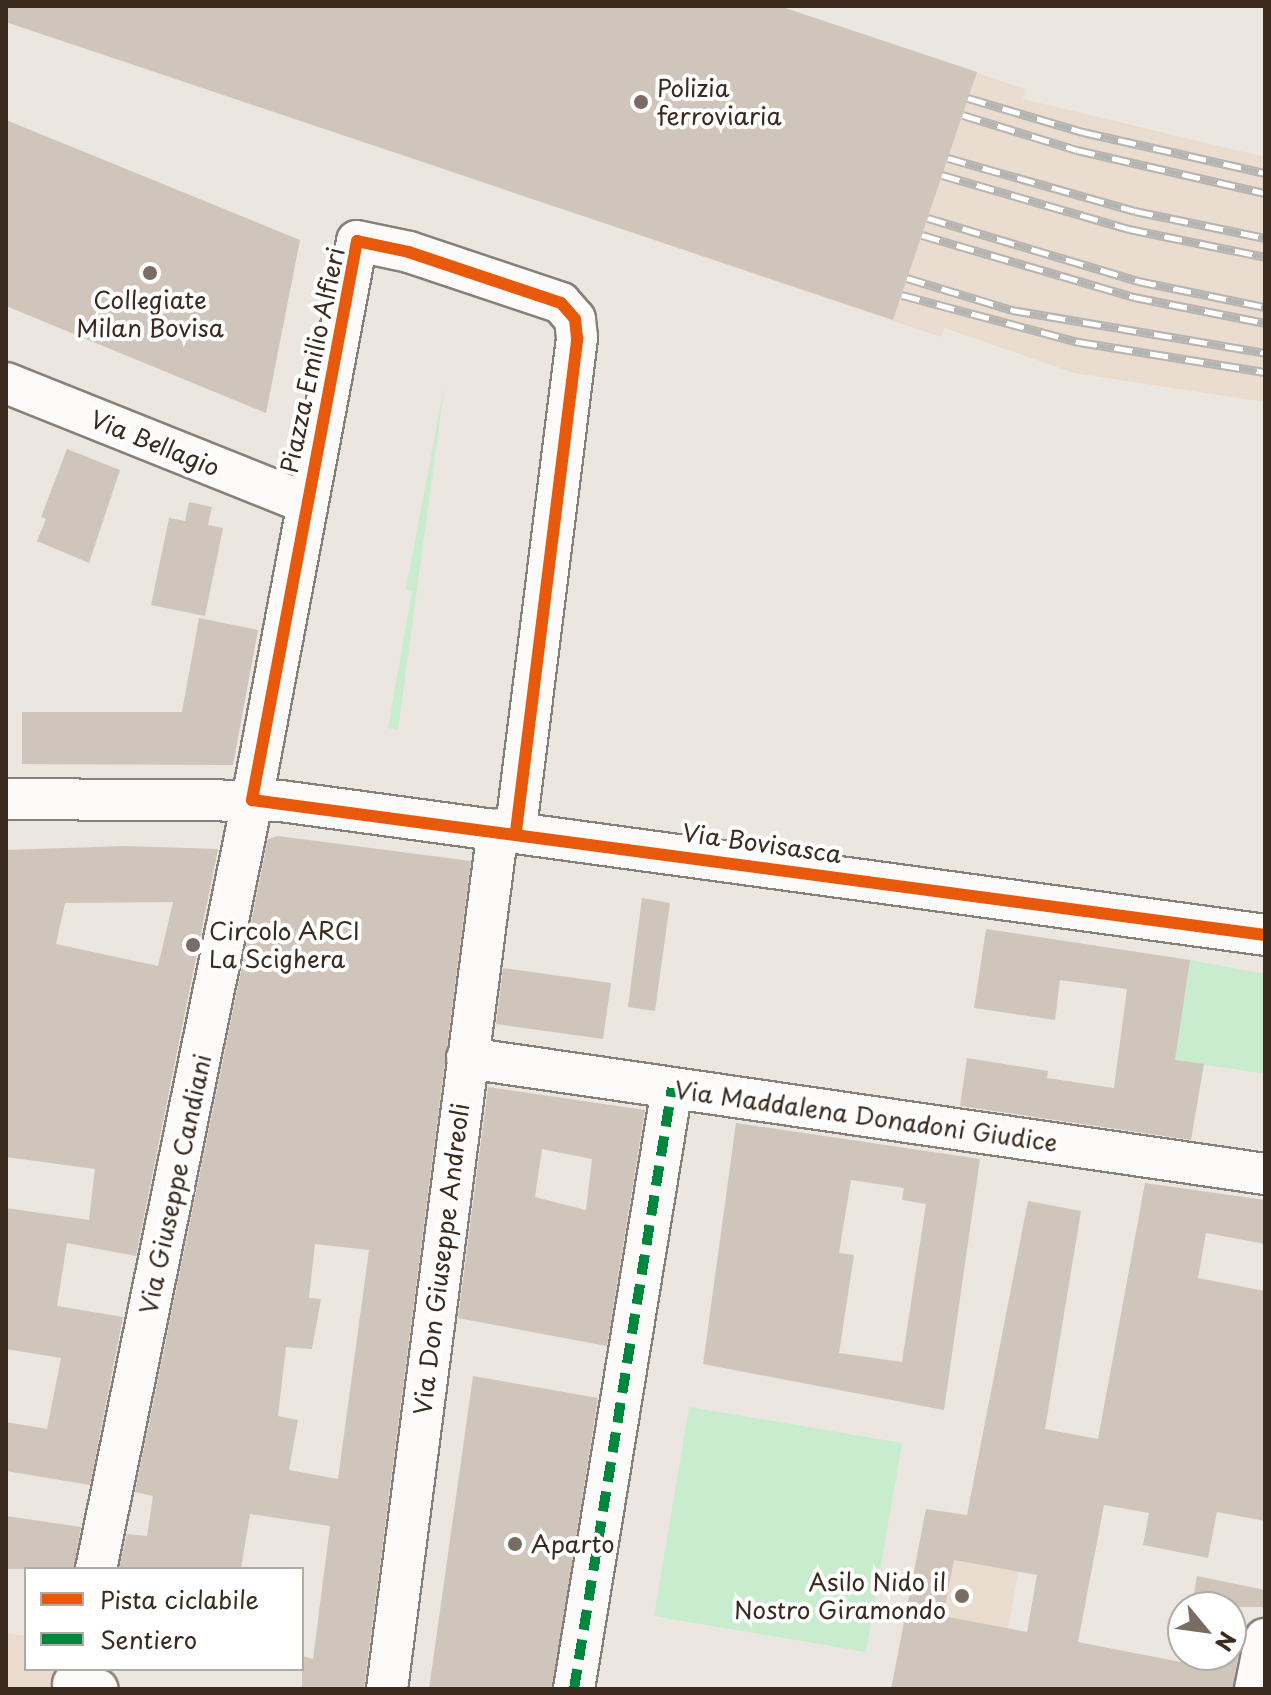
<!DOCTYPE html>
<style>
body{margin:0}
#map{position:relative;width:1271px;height:1695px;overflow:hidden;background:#ece6e0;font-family:"Playpen Sans",sans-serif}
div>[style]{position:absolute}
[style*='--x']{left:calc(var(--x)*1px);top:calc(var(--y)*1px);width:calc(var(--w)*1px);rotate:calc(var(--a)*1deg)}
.built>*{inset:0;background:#eadcce}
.green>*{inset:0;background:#c8eccd}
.building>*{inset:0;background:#d0c5bb}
.roads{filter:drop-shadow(2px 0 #86807a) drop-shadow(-2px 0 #86807a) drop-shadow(0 2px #86807a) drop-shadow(0 -2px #86807a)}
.minor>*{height:40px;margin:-20px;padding:0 20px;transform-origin:20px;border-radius:20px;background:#fcfbfa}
.rail>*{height:9px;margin-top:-4.5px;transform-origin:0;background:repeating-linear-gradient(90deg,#fff 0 18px,#b6b4b1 0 36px);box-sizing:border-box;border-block:2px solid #b6b4b1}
.quiet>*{height:10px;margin-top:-5px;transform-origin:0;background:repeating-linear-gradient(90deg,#00873e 0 20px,transparent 0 30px)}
.cycleway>*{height:12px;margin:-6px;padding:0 6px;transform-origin:6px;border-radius:6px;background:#e8590c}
.dots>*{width:22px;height:22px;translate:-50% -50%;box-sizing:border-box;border:4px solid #fff;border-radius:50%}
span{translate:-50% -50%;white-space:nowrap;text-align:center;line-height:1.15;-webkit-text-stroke:8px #fff;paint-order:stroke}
.poi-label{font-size:24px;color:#3b2a1e}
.left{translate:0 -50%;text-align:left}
.right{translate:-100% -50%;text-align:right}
.street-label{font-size:24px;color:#3b2a1e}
.frame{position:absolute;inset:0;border:8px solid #3b2a1e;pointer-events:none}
.legend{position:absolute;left:24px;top:1567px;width:280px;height:104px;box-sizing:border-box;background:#fff;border:2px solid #b1aaa5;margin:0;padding:10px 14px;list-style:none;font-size:24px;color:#3b2a1e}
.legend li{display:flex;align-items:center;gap:16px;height:40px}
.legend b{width:40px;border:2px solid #b1aaa5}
.north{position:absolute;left:1167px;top:1591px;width:80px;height:80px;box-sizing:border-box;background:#fff;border:2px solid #b1aaa5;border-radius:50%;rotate:119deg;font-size:22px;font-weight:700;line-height:32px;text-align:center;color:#3b2a1e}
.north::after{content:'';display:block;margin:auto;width:28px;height:36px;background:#796c62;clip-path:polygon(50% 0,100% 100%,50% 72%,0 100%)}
</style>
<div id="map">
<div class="built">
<i style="clip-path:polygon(6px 6px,779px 6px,1025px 89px,1023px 99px,1265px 157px,1265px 402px,1074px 373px,945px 328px,941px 337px,6px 22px)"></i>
<i style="clip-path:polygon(924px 1524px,1024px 1543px,1008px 1628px,901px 1640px)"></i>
<i style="clip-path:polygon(6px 1633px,26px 1636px,26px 1669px,75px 1669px,71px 1689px,6px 1689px)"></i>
</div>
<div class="green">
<i style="clip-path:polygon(445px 382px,398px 730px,388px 728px,412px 591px,406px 589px)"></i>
<i style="clip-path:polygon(1190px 960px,1265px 974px,1265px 1074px,1175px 1060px)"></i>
<i style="clip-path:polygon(689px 1407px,902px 1443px,866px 1652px,654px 1616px)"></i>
</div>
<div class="building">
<i style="clip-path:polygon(6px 6px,779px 6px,977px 72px,893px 320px,6px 22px)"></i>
<i style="clip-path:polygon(6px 120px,300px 240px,266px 413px,6px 306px)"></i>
<i style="clip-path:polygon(67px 449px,120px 470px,89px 563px,37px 541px,46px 519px,41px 517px)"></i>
<i style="clip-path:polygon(189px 502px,212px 507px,208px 525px,223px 528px,205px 616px,151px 605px,169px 518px,185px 521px)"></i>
<i style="clip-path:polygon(199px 618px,258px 630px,233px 765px,22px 764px,22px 712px,182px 712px)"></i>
<i style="clip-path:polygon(evenodd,278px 836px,471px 861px,364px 1689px,302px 1689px,302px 1656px,313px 1659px,330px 1526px,250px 1514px,241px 1569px,119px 1569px,127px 1534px,147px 1536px,153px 1496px,135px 1492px,268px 839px,278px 836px,315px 1244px,369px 1250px,338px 1479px,289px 1470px,298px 1420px,278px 1416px,286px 1347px,312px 1349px,321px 1299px,309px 1298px,315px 1244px)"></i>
<i style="clip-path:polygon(evenodd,125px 846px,218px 849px,136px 1256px,67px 1243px,57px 1306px,123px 1317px,90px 1485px,6px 1471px,6px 1422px,47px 1429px,61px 1358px,6px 1349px,6px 1208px,89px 1220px,95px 1169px,6px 1157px,6px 850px,125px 846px,173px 902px,158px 966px,56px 944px,65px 903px,173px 902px)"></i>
<i style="clip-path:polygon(642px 898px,670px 903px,655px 1011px,628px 1007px)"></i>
<i style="clip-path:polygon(986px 929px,1190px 960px,1175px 1060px,1204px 1064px,1191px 1140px,960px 1106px,967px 1058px,1048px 1071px,1047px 1078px,1114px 1088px,1127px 989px,1060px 980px,1055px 1020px,974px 1008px)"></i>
<i style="clip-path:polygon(503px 968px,611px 983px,603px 1039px,496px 1024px)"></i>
<i style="clip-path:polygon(evenodd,488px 1087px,645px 1110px,607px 1346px,458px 1318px,488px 1087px,542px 1149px,592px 1159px,586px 1210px,535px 1197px,542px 1149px)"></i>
<i style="clip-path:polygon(evenodd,736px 1123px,980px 1159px,944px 1410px,703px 1364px,736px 1123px,851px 1180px,904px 1188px,902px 1200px,926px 1204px,902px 1362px,839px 1353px,854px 1255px,839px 1253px,851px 1180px)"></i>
<i style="clip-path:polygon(evenodd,1145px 1183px,1265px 1200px,1265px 1244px,1206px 1233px,1198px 1278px,1265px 1291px,1265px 1521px,1217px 1512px,1208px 1558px,1143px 1545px,1149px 1513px,1104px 1505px,1078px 1642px,1181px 1662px,1182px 1655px,1238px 1655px,1233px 1689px,891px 1689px,926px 1509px,967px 1515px,1028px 1201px,1081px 1211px,1045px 1429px,1098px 1439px,1145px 1183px,954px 1560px,1037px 1575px,1027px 1632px,943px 1616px,954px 1560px)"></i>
<i style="clip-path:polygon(473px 1376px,598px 1398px,552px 1689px,429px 1689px)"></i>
<i style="clip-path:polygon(6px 1516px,81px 1527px,74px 1569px,6px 1569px)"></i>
<i style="clip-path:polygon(1197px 1576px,1265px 1590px,1265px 1607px,1192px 1607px)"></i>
</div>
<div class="roads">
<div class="minor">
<i style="--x:6;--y:383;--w:321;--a:21.8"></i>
<i style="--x:6;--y:799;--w:275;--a:0.4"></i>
<i style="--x:281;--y:801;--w:993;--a:7.75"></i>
<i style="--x:467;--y:1058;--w:806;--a:8.27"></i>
<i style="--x:96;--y:1569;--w:752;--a:-78.5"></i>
<i style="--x:246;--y:832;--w:601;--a:-79.36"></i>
<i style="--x:357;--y:241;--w:53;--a:11.9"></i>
<i style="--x:409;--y:252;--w:160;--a:18.5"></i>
<i style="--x:561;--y:303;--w:21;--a:49"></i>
<i style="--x:575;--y:319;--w:19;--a:84"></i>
<i style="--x:577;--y:338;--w:497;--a:97.1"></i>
<i style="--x:73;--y:1684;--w:25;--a:12"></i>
<i style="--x:387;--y:1689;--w:867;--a:-82.65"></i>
<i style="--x:574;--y:1689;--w:609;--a:-80.74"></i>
<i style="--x:1255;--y:1689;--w:51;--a:-78.7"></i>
</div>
</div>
<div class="rail">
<i style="--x:968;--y:98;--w:120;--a:16.5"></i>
<i style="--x:1083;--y:132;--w:187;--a:12.7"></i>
<i style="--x:963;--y:115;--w:119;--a:17.1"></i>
<i style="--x:1077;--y:150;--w:193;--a:12.9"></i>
<i style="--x:948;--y:158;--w:194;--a:15.8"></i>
<i style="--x:1135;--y:211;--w:133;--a:11.7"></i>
<i style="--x:942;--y:175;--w:195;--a:16.1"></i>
<i style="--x:1129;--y:229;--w:139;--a:11.6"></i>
<i style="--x:928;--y:218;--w:219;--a:16.7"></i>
<i style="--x:1138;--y:281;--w:130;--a:11.6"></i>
<i style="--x:922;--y:235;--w:221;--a:16.3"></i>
<i style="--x:1134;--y:297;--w:134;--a:11.2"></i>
<i style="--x:907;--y:278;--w:110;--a:16.9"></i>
<i style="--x:1012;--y:310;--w:257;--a:9.6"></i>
<i style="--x:902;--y:295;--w:183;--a:14.9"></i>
<i style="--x:1079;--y:342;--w:188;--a:9.2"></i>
</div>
<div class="quiet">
<i style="--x:574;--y:1689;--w:609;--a:-80.74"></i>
</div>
<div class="cycleway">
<i style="--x:516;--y:831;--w:497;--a:-82.9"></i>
<i style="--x:577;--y:338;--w:19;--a:-96"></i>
<i style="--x:575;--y:319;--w:21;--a:-131"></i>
<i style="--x:561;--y:303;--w:160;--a:-161.5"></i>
<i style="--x:409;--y:252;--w:53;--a:-168.1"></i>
<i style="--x:357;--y:241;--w:569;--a:100.64"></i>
<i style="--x:252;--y:800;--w:1022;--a:7.59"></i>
</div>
<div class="dots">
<i style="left:641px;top:102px;background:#796c62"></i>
<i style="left:150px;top:273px;background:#796c62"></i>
<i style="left:193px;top:945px;background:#796c62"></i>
<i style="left:515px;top:1544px;background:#796c62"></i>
<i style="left:962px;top:1596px;background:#796c62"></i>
</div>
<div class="poi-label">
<span class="left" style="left:657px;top:102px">Polizia<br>ferroviaria</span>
<span style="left:150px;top:314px">Collegiate<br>Milan Bovisa</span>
<span class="left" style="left:209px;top:945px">Circolo ARCI<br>La Scighera</span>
<span class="left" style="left:531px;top:1544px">Aparto</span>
<span class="right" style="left:946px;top:1596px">Asilo Nido il<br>Nostro Giramondo</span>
</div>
<div class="street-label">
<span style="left:312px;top:360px;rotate:-78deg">Piazza Emilio Alfieri</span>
<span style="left:155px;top:443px;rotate:22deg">Via Bellagio</span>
<span style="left:762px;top:843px;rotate:8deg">Via Bovisasca</span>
<span style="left:866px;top:1116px;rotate:8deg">Via Maddalena Donadoni Giudice</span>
<span style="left:175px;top:1184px;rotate:-78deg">Via Giuseppe Candiani</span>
<span style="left:441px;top:1259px;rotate:-83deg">Via Don Giuseppe Andreoli</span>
</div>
<div class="frame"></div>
<ul class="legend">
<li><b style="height:10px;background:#e8590c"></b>Pista ciclabile</li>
<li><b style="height:10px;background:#00873e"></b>Sentiero</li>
</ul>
<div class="north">N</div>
</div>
